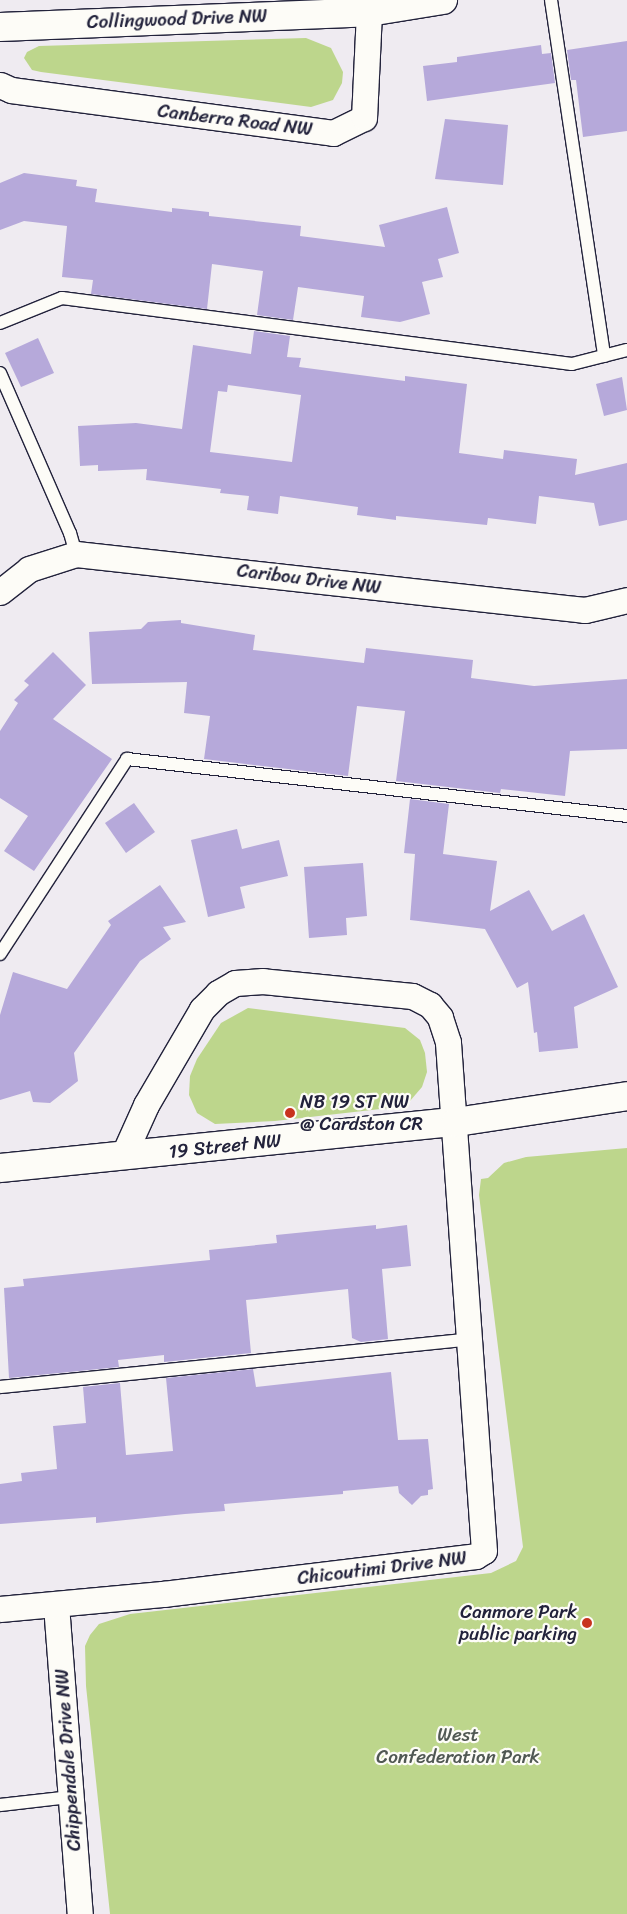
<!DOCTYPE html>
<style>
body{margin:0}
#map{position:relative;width:627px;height:1914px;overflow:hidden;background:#efebf1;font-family:Sriracha,sans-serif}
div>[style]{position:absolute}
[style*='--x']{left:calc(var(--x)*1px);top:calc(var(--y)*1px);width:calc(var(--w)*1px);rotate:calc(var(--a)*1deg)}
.green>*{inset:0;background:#bdd68c}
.building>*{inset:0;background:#b6a9da}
.roads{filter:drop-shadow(1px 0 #22223b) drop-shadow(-1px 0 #22223b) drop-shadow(0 1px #22223b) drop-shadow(0 -1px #22223b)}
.lane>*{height:12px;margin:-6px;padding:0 6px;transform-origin:6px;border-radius:6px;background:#fdfcf7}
.street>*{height:25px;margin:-12.5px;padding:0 12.5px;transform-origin:12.5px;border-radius:12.5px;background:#fdfcf7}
.secondary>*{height:28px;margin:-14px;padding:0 14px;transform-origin:14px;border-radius:14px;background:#fdfcf7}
.dots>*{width:14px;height:14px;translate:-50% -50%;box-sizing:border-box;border:2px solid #fdfcf7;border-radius:50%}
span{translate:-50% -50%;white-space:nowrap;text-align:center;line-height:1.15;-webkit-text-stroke:4.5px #fdfcf7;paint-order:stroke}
.street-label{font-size:19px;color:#22223b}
.poi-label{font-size:19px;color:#22223b}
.left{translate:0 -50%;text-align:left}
.right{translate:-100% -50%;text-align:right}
.park-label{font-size:19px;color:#505853}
</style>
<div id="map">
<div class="green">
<i style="clip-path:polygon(306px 38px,331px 48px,343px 72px,342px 83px,333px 100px,311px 107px,41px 72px,32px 70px,24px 58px,27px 52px,39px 46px)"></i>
<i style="clip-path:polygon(248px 1008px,405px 1028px,420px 1040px,425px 1053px,427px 1072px,422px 1087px,410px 1101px,398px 1107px,275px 1121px,215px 1124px,197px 1113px,189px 1095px,190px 1076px,197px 1059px,221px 1023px)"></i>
<i style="clip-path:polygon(627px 1148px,627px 1914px,110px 1914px,86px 1686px,85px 1646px,90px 1635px,99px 1624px,130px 1614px,491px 1573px,516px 1561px,523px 1547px,479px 1195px,481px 1179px,488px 1178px,504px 1163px,526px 1157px)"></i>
</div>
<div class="building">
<i style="clip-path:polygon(627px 41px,627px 131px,583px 137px,576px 80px,571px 80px,567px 50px)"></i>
<i style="clip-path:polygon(541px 45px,542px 54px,551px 53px,555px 83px,427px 101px,423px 66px,457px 62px,457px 57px)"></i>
<i style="clip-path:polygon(445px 119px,508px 125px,503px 185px,435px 179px)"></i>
<i style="clip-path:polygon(24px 173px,77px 180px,76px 186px,97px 189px,95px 202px,172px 212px,172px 208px,209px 212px,209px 216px,301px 226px,300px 236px,385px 247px,379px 225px,447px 207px,459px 253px,438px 259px,443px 277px,422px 282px,430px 314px,400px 322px,361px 317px,364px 296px,298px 287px,293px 320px,257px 315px,263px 271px,212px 264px,207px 309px,91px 294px,93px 280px,62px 277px,67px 226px,24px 221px,0 230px,0 183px)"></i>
<i style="clip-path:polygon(evenodd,254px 331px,290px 336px,287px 357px,301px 358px,299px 367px,405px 381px,405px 376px,467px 384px,459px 453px,503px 459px,504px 450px,577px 459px,575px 475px,627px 463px,627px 520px,599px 526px,594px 503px,539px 496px,536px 524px,488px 518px,487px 525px,396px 516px,396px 520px,357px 515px,358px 507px,280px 496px,278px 514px,247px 510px,249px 496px,220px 493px,221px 489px,146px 480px,147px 469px,98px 471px,98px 465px,80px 466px,78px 426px,136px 423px,182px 429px,193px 345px,251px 354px,254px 331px,228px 385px,301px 395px,292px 462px,210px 452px,218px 391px,227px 392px,228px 385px)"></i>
<i style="clip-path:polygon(38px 338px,54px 373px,21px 387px,5px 353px)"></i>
<i style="clip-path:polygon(622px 377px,627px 410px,604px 416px,596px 384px)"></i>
<i style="clip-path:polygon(181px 620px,181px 623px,255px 635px,253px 650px,364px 663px,366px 648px,473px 660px,471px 678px,534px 686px,627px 679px,627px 749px,570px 751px,565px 796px,501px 789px,500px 793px,396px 781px,405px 711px,357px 706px,348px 776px,204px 759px,210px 716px,184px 713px,187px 682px,92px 684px,89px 632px,141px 629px,148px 622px)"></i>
<i style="clip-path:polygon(53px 652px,86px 685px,53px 719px,112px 759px,34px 871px,4px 851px,28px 816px,0 798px,0 731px,18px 703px,14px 700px,29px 685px,24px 681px)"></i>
<i style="clip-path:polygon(410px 799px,449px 804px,443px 854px,497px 861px,490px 911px,529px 890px,552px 931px,584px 914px,618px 987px,574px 1007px,578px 1048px,539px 1052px,537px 1032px,534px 1033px,528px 982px,517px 988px,485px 929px,410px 920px,415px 854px,404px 853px)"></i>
<i style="clip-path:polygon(134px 803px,155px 832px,126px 853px,105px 823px)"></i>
<i style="clip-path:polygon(237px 829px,242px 849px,279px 840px,288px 876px,240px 887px,245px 908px,208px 917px,191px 840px)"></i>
<i style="clip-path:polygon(363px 863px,367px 916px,346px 918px,347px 935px,309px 938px,304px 867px)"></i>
<i style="clip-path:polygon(160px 885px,186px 922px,163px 927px,171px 939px,140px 961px,74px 1053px,78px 1081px,50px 1103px,33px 1102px,30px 1091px,0 1100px,0 1015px,13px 972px,67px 989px,111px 925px,108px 921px)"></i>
<i style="clip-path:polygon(376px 1225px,376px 1229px,407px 1225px,411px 1266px,382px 1269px,388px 1339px,361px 1342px,352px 1338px,348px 1289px,246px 1300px,251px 1353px,164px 1362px,164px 1355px,118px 1360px,119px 1367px,9px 1378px,4px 1288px,24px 1286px,23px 1279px,210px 1260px,209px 1250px,277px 1243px,276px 1235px)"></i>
<i style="clip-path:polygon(253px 1369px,256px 1387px,391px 1372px,398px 1440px,428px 1439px,433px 1489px,428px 1490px,428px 1495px,421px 1496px,412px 1505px,399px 1493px,398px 1486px,343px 1491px,343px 1494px,224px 1504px,225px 1511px,185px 1514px,96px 1523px,96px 1517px,0 1524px,0 1484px,22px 1481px,21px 1473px,57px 1469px,53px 1426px,86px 1423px,83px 1387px,120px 1383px,126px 1455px,173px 1451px,166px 1378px)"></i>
</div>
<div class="roads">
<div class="lane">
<i style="--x:551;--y:0;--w:360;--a:81.5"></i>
<i style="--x:0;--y:323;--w:67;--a:-22"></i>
<i style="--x:62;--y:298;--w:514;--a:7.37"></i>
<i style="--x:572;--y:364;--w:57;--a:-14.3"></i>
<i style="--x:0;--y:373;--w:175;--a:66.4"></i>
<i style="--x:70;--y:533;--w:22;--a:74"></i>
<i style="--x:0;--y:954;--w:233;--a:-56.9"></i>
<i style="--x:127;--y:759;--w:503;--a:6.5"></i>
<i style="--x:0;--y:1387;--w:472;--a:-5.8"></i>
<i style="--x:0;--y:1805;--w:70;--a:-6.5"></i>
</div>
<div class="street">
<i style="--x:0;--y:85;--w:12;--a:24"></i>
<i style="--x:11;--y:90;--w:325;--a:7.6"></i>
<i style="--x:333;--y:133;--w:34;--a:-26"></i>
<i style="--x:364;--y:118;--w:106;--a:-87.3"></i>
<i style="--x:0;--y:592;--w:37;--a:-38"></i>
<i style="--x:29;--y:569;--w:49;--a:-17.7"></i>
<i style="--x:76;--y:554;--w:512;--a:6.28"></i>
<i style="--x:585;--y:610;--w:43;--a:-13.4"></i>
<i style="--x:56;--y:1605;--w:310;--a:85.6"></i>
<i style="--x:0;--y:1609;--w:164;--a:-5.3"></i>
<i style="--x:163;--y:1594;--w:315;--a:-6.9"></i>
<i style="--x:476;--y:1556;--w:9;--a:-32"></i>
<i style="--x:484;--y:1551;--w:510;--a:-94.05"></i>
<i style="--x:448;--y:1042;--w:26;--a:-108"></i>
<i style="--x:440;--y:1017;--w:16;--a:-130"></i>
<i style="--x:430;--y:1005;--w:20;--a:-153"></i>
<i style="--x:412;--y:996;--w:150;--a:-174.3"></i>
<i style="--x:263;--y:981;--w:28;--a:176"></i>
<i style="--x:235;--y:983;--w:20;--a:150"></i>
<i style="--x:218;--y:993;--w:23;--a:135"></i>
<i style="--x:202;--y:1009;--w:111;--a:120.3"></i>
<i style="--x:146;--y:1105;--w:56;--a:114.3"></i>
</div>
<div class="secondary">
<i style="--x:0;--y:27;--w:369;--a:-2.3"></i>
<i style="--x:369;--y:12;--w:75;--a:-9.2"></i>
<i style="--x:0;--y:1168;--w:458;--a:-5.8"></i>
<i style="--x:456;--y:1122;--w:173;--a:-8.6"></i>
</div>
</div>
<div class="dots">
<i style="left:290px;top:1113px;background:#c8321e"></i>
<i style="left:587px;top:1623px;background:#c8321e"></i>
</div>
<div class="street-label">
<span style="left:177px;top:19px;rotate:-2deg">Collingwood Drive NW</span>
<span style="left:235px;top:120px;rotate:7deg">Canberra Road NW</span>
<span style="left:309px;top:579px;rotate:7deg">Caribou Drive NW</span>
<span style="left:225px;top:1146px;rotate:-6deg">19 Street NW</span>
<span style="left:382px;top:1568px;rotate:-7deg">Chicoutimi Drive NW</span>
<span style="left:68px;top:1760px;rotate:-94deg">Chippendale Drive NW</span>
</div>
<div class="poi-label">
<span class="left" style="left:300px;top:1113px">NB 19 ST NW<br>@ Cardston CR</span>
<span class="right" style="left:577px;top:1623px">Canmore Park<br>public parking</span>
</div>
<div class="park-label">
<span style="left:458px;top:1746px">West<br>Confederation Park</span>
</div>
</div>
